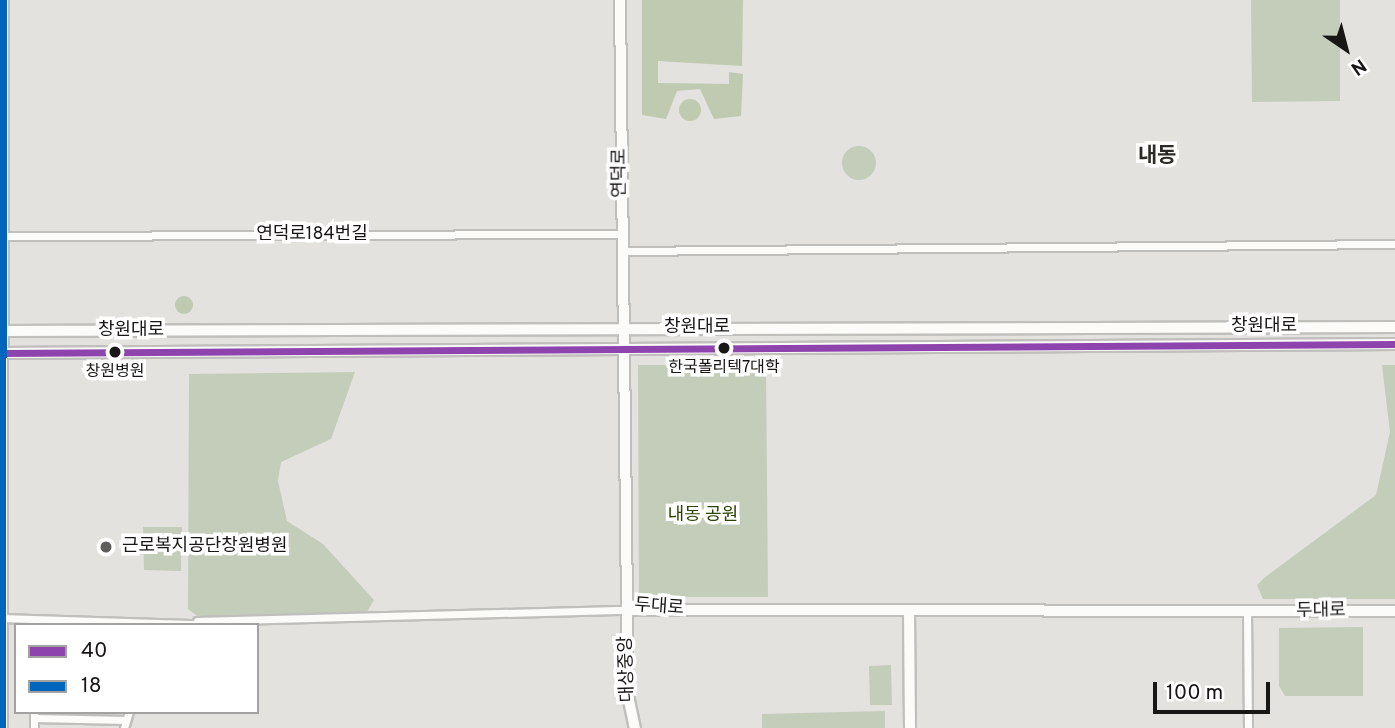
<!DOCTYPE html>
<meta charset="utf-8">
<style>
body{margin:0}
#map{position:relative;width:1395px;height:728px;overflow:hidden;background:#e3e2df;font-family:Overpass,"Noto Sans KR",sans-serif}
div>[style]{position:absolute}
[style*='--x']{left:calc(var(--x)*1px);top:calc(var(--y)*1px);width:calc(var(--w)*1px);rotate:calc(var(--a)*1deg)}
.green>*{inset:0;background:#c4ccba}
.round{border-radius:50%}
.forest>*{inset:0;background:#bfcab1}
.roads{filter:drop-shadow(2px 0 #c0bfbc) drop-shadow(-2px 0 #c0bfbc) drop-shadow(0 2px #c0bfbc) drop-shadow(0 -2px #c0bfbc)}
.street>*{height:7px;margin:-3.5px;padding:0 3.5px;transform-origin:3.5px;border-radius:3.5px;background:#fbfbfa}
.secondary>*{height:10px;margin:-5px;padding:0 5px;transform-origin:5px;border-radius:5px;background:#fbfbfa}
.primary>*{height:10px;margin:-5px;padding:0 5px;transform-origin:5px;border-radius:5px;background:#fbfbfa}
.bus-1>*{height:7px;margin:-3.5px;padding:0 3.5px;transform-origin:3.5px;border-radius:3.5px;background:#8e44ad}
.bus-2>*{height:7px;margin:-3.5px;padding:0 3.5px;transform-origin:3.5px;border-radius:3.5px;background:#0065bd}
.dots>*{width:19px;height:19px;translate:-50% -50%;box-sizing:border-box;border:4px solid #fff;border-radius:50%}
span{translate:-50% -50%;white-space:nowrap;text-align:center;line-height:1.15;-webkit-text-stroke:7px #fff;paint-order:stroke}
.bus-label{font-size:16px;color:#181715}
.street-label{font-size:18px;color:#181715}
.park-label{font-size:18px;color:#2a4300}
.poi-label{font-size:18px;color:#181715}
.left{translate:0 -50%;text-align:left}
.quarter-label{font-size:21px;color:#2b2a25;font-weight:700}
.legend{position:absolute;left:14px;top:623px;width:245px;height:91px;box-sizing:border-box;background:#fff;border:2px solid #a3a2a1;margin:0;padding:9px 12px;list-style:none;font-size:21px;color:#181715}
.legend li{display:flex;align-items:center;gap:14px;height:35px}
.legend b{width:35px;border:2px solid #a3a2a1}
.north{position:absolute;left:1311px;top:14px;width:70px;height:70px;-webkit-text-stroke:5px #fff;paint-order:stroke;rotate:145deg;font-size:19px;font-weight:700;line-height:28px;text-align:center;color:#181715}
.north::after{content:'';display:block;margin:auto;width:24px;height:32px;background:#181715;clip-path:polygon(50% 0,100% 100%,50% 72%,0 100%)}
.scale{position:absolute;left:1153px;top:682px;width:117px;height:32px;box-sizing:border-box;border:4px solid #181715;border-top:0;padding-left:9px;font-size:21px;line-height:24px;white-space:nowrap;color:#181715;-webkit-text-stroke:5px #fff;paint-order:stroke}
</style>
<div id="map">
<div class="green">
<i style="clip-path:polygon(1251px 0,1340px 0,1340px 101px,1252px 102px)"></i>
<i class="round" style="left:842px;top:146px;width:34px;height:34px"></i>
<i style="clip-path:polygon(638px 365px,766px 365px,768px 597px,639px 597px)"></i>
<i style="clip-path:polygon(1382px 365px,1395px 365px,1395px 599px,1263px 599px,1257px 585px,1264px 578px,1376px 495px,1390px 432px)"></i>
<i style="clip-path:polygon(355px 372px,331px 439px,281px 462px,278px 481px,287px 521px,323px 544px,374px 600px,365px 615px,200px 618px,188px 609px,189px 374px)"></i>
<i style="clip-path:polygon(182px 527px,181px 571px,144px 570px,143px 527px)"></i>
<i style="clip-path:polygon(1363px 627px,1363px 696px,1285px 696px,1279px 686px,1279px 628px)"></i>
<i style="clip-path:polygon(891px 665px,892px 705px,870px 705px,869px 666px)"></i>
<i style="clip-path:polygon(885px 711px,885px 728px,762px 728px,762px 714px)"></i>
</div>
<div class="forest">
<i style="clip-path:polygon(642px 0,743px 0,742px 66px,658px 61px,658px 83px,729px 84px,729px 72px,743px 74px,741px 116px,714px 119px,700px 89px,677px 91px,666px 119px,642px 115px)"></i>
<i class="round" style="left:679px;top:99px;width:22px;height:22px"></i>
<i class="round" style="left:175px;top:296px;width:18px;height:18px"></i>
</div>
<div class="roads">
<div class="street">
<i style="--x:4;--y:236;--w:617;--a:-0.19"></i>
<i style="--x:621;--y:251;--w:774;--a:-0.52"></i>
<i style="--x:1247;--y:613;--w:115;--a:89.5"></i>
<i style="--x:1;--y:618;--w:196;--a:1.8"></i>
<i style="--x:197;--y:621;--w:430;--a:-1.5"></i>
<i style="--x:34;--y:712;--w:16;--a:90"></i>
<i style="--x:34;--y:718;--w:92;--a:1.2"></i>
<i style="--x:124;--y:728;--w:17;--a:-73"></i>
</div>
<div class="secondary">
<i style="--x:620;--y:0;--w:610;--a:89.34"></i>
<i style="--x:627;--y:610;--w:768;--a:0.07"></i>
<i style="--x:627;--y:610;--w:81;--a:90"></i>
<i style="--x:627;--y:691;--w:38;--a:78"></i>
<i style="--x:909;--y:612;--w:116;--a:89.5"></i>
<i style="--x:2;--y:728;--w:728;--a:-89.92"></i>
</div>
<div class="primary">
<i style="--x:0;--y:331;--w:1395;--a:-0.16"></i>
<i style="--x:0;--y:353;--w:1395;--a:-0.37"></i>
</div>
</div>
<div class="bus-1">
<i style="--x:0;--y:353;--w:1395;--a:-0.37"></i>
</div>
<div class="bus-2">
<i style="--x:2;--y:728;--w:728;--a:-89.92"></i>
</div>
<div class="dots">
<i style="left:724px;top:348px;background:#181715"></i>
<i style="left:115px;top:352px;background:#181715"></i>
<i style="left:106px;top:547px;background:#5f5e5c"></i>
</div>
<div class="bus-label">
<span style="left:724px;top:368px">한국폴리텍7대학</span>
<span style="left:115px;top:372px">창원병원</span>
</div>
<div class="street-label">
<span style="left:621px;top:173px;rotate:-90deg">연덕로</span>
<span style="left:312px;top:235px">연덕로184번길</span>
<span style="left:1264px;top:327px">창원대로</span>
<span style="left:697px;top:328px">창원대로</span>
<span style="left:131px;top:331px">창원대로</span>
<span style="left:659px;top:608px;rotate:4deg">두대로</span>
<span style="left:1321px;top:612px;rotate:-1deg">두대로</span>
<span style="left:628px;top:669px;rotate:-92deg">대상중앙</span>
</div>
<div class="park-label">
<span style="left:703px;top:516px">내동 공원</span>
</div>
<div class="poi-label">
<span class="left" style="left:122px;top:547px">근로복지공단창원병원</span>
</div>
<div class="quarter-label">
<span style="left:1157px;top:157px">내동</span>
</div>
<ul class="legend">
<li><b style="height:9px;background:#8e44ad"></b>40</li>
<li><b style="height:9px;background:#0065bd"></b>18</li>
</ul>
<div class="north">N</div>
<div class="scale">100 m</div>
</div>
